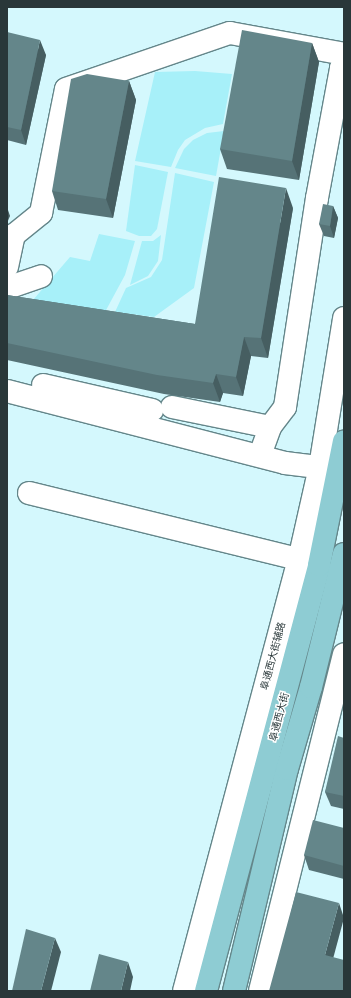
<!DOCTYPE html>
<meta charset="utf-8">
<style>
body{margin:0}
#map{position:relative;width:351px;height:998px;overflow:hidden;background:#d4f8fd;font-family:"PT Sans","Noto Sans SC",sans-serif}
div>[style]{position:absolute}
[style*='--x']{left:calc(var(--x)*1px);top:calc(var(--y)*1px);width:calc(var(--w)*1px);rotate:calc(var(--a)*1deg)}
.green>*{inset:0;background:#a7f0f9}
.roads{filter:drop-shadow(1px 0 #64868a) drop-shadow(-1px 0 #64868a) drop-shadow(0 1px #64868a) drop-shadow(0 -1px #64868a)}
.minor>*{height:22px;margin:-11px;padding:0 11px;transform-origin:11px;border-radius:11px;background:#fff}
.major>*{height:22px;margin:-11px;padding:0 11px;transform-origin:11px;border-radius:11px;background:#8eccd3}
.wall>*{inset:0;background:#567377}
.shaded-wall>*{inset:0;background:#465e61}
.building>*{inset:0;background:#64868a}
span{translate:-50% -50%;white-space:nowrap;text-align:center;line-height:1.15;-webkit-text-stroke:3px #fff;paint-order:stroke}
.street-label{font-size:10px;color:#293739}
.frame{position:absolute;inset:0;border:8px solid #293739;pointer-events:none}
</style>
<div id="map">
<div class="green">
<i style="clip-path:polygon(195px 71px,232px 74px,223px 124px,205px 128px,185px 140px,178px 150px,171px 167px,135px 161px,155px 72px)"></i>
<i style="clip-path:polygon(224px 131px,216px 176px,175px 168px,184px 149px,193px 140px,207px 133px)"></i>
<i style="clip-path:polygon(135px 165px,168px 172px,157px 229px,151px 236px,139px 236px,126px 231px)"></i>
<i style="clip-path:polygon(175px 173px,214px 182px,194px 288px,154px 317px,115px 312px,126px 288px,151px 277px,162px 260px)"></i>
<i style="clip-path:polygon(99px 234px,135px 241px,125px 275px,105px 312px,33px 300px,70px 257px,90px 261px)"></i>
<i style="clip-path:polygon(161px 235px,158px 261px,148px 276px,130px 285px,142px 241px,153px 241px)"></i>
</div>
<div class="roads">
<div class="minor">
<i style="--x:7;--y:267;--w:33;--a:-78"></i>
<i style="--x:14;--y:235;--w:35;--a:-39"></i>
<i style="--x:41;--y:213;--w:126;--a:-78.6"></i>
<i style="--x:66;--y:89;--w:173;--a:-18.9"></i>
<i style="--x:230;--y:33;--w:116;--a:10.4"></i>
<i style="--x:7;--y:288;--w:36;--a:-19"></i>
<i style="--x:43;--y:385;--w:112;--a:12.9"></i>
<i style="--x:7;--y:391;--w:287;--a:14.5"></i>
<i style="--x:285;--y:463;--w:35;--a:7"></i>
<i style="--x:172;--y:407;--w:100;--a:11.5"></i>
<i style="--x:260;--y:455;--w:30;--a:-70"></i>
<i style="--x:270;--y:427;--w:25;--a:-53"></i>
<i style="--x:285;--y:407;--w:211;--a:-81.3"></i>
<i style="--x:317;--y:198;--w:132;--a:-79.5"></i>
<i style="--x:341;--y:68;--w:4;--a:-45"></i>
<i style="--x:29;--y:493;--w:293;--a:13.8"></i>
<i style="--x:184;--y:991;--w:446;--a:-75.1"></i>
<i style="--x:299;--y:560;--w:95;--a:-77.3"></i>
<i style="--x:320;--y:467;--w:151;--a:-80.8"></i>
<i style="--x:260;--y:991;--w:347;--a:-76"></i>
</div>
<div class="major">
<i style="--x:206;--y:991;--w:441;--a:-75.1"></i>
<i style="--x:319;--y:565;--w:126;--a:-78.6"></i>
<i style="--x:234;--y:991;--w:228;--a:-76.6"></i>
<i style="--x:287;--y:769;--w:85;--a:-73.7"></i>
<i style="--x:311;--y:687;--w:137;--a:-76.1"></i>
</div>
</div>
<div class="wall">
<i style="clip-path:polygon(7px 32px,46px 55px,26px 145px,7px 140px)"></i>
<i style="clip-path:polygon(312px 43px,319px 62px,299px 180px,227px 169px,220px 149px)"></i>
<i style="clip-path:polygon(129px 81px,136px 100px,113px 218px,58px 210px,52px 191px)"></i>
<i style="clip-path:polygon(333px 206px,338px 218px,334px 238px,324px 236px,319px 224px)"></i>
<i style="clip-path:polygon(293px 208px,268px 358px,251px 356px,243px 396px,223px 393px,220px 402px,164px 394px,7px 360px,7px 295px,195px 324px)"></i>
<i style="clip-path:polygon(344px 738px,344px 809px,331px 806px,325px 792px)"></i>
<i style="clip-path:polygon(344px 828px,344px 879px,309px 870px,304px 855px)"></i>
</div>
<div class="shaded-wall">
<i style="clip-path:polygon(40px 40px,46px 55px,26px 145px,21px 130px)"></i>
<i style="clip-path:polygon(312px 43px,319px 62px,299px 180px,292px 161px)"></i>
<i style="clip-path:polygon(129px 81px,136px 100px,113px 218px,106px 199px)"></i>
<i style="clip-path:polygon(286px 188px,293px 208px,268px 358px,261px 338px)"></i>
<i style="clip-path:polygon(333px 206px,338px 218px,334px 238px,330px 226px)"></i>
<i style="clip-path:polygon(7px 207px,10px 216px,7px 223px)"></i>
<i style="clip-path:polygon(244px 337px,251px 356px,243px 396px,236px 377px)"></i>
<i style="clip-path:polygon(216px 374px,223px 393px,220px 402px,213px 383px)"></i>
<i style="clip-path:polygon(339px 903px,344px 918px,330px 970px,325px 955px)"></i>
<i style="clip-path:polygon(55px 938px,61px 952px,51px 991px,41px 991px)"></i>
<i style="clip-path:polygon(128px 962px,133px 977px,130px 991px,121px 991px)"></i>
</div>
<div class="building">
<i style="clip-path:polygon(242px 30px,312px 43px,292px 161px,220px 149px)"></i>
<i style="clip-path:polygon(7px 32px,40px 40px,21px 130px,7px 127px)"></i>
<i style="clip-path:polygon(87px 74px,129px 81px,106px 199px,52px 191px,71px 79px)"></i>
<i style="clip-path:polygon(219px 177px,286px 188px,261px 338px,244px 337px,236px 377px,216px 374px,213px 383px,157px 375px,7px 343px,7px 295px,195px 324px)"></i>
<i style="clip-path:polygon(323px 204px,333px 206px,330px 226px,319px 224px)"></i>
<i style="clip-path:polygon(338px 736px,344px 738px,344px 796px,325px 792px)"></i>
<i style="clip-path:polygon(313px 820px,344px 828px,344px 866px,304px 855px)"></i>
<i style="clip-path:polygon(296px 892px,339px 903px,325px 955px,344px 960px,344px 991px,269px 991px)"></i>
<i style="clip-path:polygon(26px 929px,55px 938px,41px 991px,12px 991px)"></i>
<i style="clip-path:polygon(99px 954px,128px 962px,121px 991px,90px 991px)"></i>
</div>
<div class="street-label">
<span style="left:273px;top:656px;rotate:-75deg">阜通西大街辅路</span>
<span style="left:279px;top:717px;rotate:-75deg">阜通西大街</span>
</div>
<div class="frame"></div>
</div>
